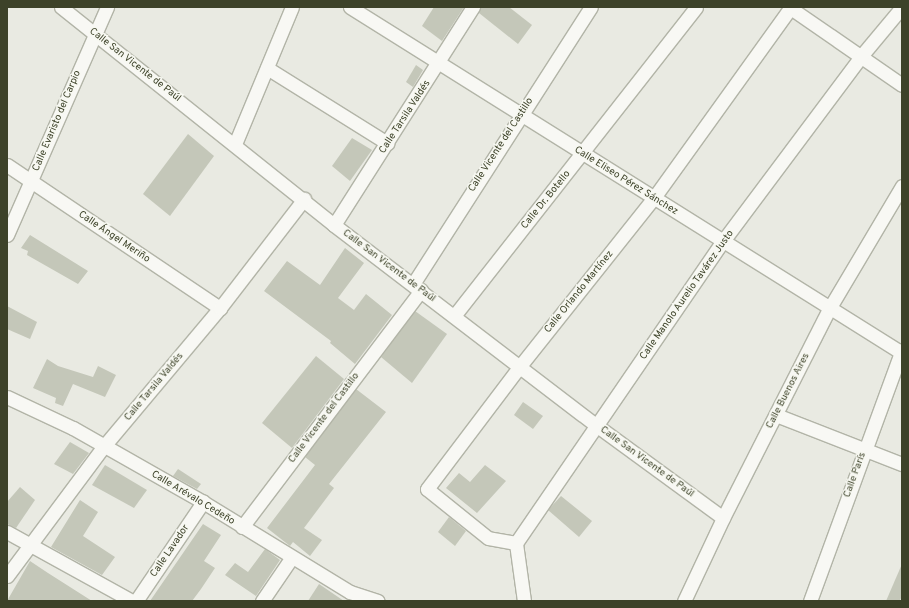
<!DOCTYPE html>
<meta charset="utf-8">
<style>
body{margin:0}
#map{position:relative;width:909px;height:608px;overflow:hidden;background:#e9eae2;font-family:Overpass,sans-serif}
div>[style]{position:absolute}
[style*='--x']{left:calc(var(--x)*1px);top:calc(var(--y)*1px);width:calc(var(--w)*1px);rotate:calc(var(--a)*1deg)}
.building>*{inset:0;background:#c4c7b9}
.roads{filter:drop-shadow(1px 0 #b2b4a7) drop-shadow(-1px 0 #b2b4a7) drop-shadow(0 1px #b2b4a7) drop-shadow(0 -1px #b2b4a7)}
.minor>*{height:13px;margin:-6.5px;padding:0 6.5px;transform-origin:6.5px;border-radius:6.5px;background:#f8f8f4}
span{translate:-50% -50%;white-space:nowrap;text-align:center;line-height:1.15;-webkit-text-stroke:3px #f7f8f1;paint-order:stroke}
.street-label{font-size:10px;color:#3d4229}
.frame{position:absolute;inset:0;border:8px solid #3d4229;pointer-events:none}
</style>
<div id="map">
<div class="building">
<i style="clip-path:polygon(434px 7px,464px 7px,442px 41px,422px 26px)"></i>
<i style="clip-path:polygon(481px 7px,509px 7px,532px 25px,518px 44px,479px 13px)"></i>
<i style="clip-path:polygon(416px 65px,423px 70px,413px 87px,406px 82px)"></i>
<i style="clip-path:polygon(188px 134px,214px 156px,170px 216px,143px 194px)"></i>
<i style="clip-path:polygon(352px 138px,372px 150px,350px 181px,332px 166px)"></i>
<i style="clip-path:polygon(30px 235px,88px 271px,78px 284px,27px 255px,28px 251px,21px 248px)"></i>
<i style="clip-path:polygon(345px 248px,364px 263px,338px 298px,354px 310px,366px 294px,392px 315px,355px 364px,330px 343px,331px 341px,264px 291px,287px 261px,320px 285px)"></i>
<i style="clip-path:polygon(7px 306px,37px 322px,30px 339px,7px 329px)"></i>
<i style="clip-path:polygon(415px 311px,447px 334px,412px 383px,381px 357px)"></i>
<i style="clip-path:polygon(316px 356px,344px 379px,292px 448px,262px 423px)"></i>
<i style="clip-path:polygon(47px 359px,58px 366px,93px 377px,98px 366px,116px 375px,105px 397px,73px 384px,63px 406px,55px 403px,56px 398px,33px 388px)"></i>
<i style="clip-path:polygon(356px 389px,386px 412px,329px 484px,334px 488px,304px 528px,322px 540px,310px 556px,293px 542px,290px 546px,267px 528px,315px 465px,305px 457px)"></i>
<i style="clip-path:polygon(523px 402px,543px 416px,533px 429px,514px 415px)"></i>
<i style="clip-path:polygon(70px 442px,89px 453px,73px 474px,54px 464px)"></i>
<i style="clip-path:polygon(105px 465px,147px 490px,134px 508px,92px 485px)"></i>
<i style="clip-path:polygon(485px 465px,506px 481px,477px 513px,446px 488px,459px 473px,470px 482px)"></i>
<i style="clip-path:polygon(178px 469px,201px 484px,197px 489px,173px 476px)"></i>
<i style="clip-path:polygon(20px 487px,35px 500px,16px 528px,7px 524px,7px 502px)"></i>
<i style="clip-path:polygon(561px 496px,592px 521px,579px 537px,548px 510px)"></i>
<i style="clip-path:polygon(80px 500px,98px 512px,83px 536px,115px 557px,102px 575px,51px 547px)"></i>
<i style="clip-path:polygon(449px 517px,466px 531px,455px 546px,438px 532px)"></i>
<i style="clip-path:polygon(203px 524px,221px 535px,204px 561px,215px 568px,201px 589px,192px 601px,150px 601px)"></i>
<i style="clip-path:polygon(265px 549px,280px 560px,256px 596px,225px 575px,235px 563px,248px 572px)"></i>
<i style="clip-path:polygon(30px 561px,48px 573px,92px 601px,7px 601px)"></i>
<i style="clip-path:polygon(902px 564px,902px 595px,900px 601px,886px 601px)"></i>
<i style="clip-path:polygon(319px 584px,344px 601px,308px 601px)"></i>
</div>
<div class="roads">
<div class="minor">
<i style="--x:61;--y:7;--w:349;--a:38.6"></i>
<i style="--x:334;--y:225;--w:330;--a:37.4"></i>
<i style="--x:596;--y:425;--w:157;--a:36.2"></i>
<i style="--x:350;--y:7;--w:651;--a:32.08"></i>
<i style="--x:789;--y:7;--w:137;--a:34.6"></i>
<i style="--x:267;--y:68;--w:142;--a:32"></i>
<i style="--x:235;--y:144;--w:148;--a:-67.4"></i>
<i style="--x:7;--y:165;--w:257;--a:33.9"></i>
<i style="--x:334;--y:225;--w:259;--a:-57.5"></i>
<i style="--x:7;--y:235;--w:249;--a:-66.3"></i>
<i style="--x:413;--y:284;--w:329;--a:-57.3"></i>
<i style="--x:454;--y:316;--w:392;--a:-51.9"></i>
<i style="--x:7;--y:397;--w:73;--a:25.2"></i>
<i style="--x:73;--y:428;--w:150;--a:29.6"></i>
<i style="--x:203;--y:502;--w:172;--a:31.5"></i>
<i style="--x:350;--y:592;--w:29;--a:18"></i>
<i style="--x:776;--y:415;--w:135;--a:21.3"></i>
<i style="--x:242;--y:527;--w:297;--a:-52.9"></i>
<i style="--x:7;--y:532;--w:143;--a:28.9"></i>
<i style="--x:516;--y:543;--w:28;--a:-170"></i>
<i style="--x:488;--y:538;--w:78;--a:-141.2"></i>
<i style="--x:427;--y:489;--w:154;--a:-52.9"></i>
<i style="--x:520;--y:366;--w:213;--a:-51.5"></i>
<i style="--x:653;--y:199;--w:236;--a:-54.3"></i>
<i style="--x:7;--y:576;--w:162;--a:-53.3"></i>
<i style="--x:104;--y:446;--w:180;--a:-50"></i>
<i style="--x:220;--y:308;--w:138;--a:-52.4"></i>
<i style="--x:136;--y:601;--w:120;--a:-55.9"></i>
<i style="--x:262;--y:601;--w:53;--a:-55.7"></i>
<i style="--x:524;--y:601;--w:59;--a:-97.9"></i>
<i style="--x:516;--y:543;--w:366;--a:-55.6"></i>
<i style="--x:723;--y:241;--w:232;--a:-53.2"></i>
<i style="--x:862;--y:55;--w:62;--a:-50.2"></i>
<i style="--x:684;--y:601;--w:92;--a:-64.8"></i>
<i style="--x:723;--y:518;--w:234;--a:-63.1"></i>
<i style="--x:829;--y:309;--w:143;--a:-59.3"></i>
<i style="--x:810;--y:601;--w:267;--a:-69.9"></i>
</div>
</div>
<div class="street-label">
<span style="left:135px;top:65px;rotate:38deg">Calle San Vicente de Paúl</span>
<span style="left:405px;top:117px;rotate:-57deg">Calle Tarsila Valdés</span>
<span style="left:57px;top:121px;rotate:-67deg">Calle Evaristo del Carpio</span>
<span style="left:501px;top:145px;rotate:-57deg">Calle Vicente del Castillo</span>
<span style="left:626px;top:181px;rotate:32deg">Calle Eliseo Pérez Sánchez</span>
<span style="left:546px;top:200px;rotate:-51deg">Calle Dr. Botello</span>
<span style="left:114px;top:237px;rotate:34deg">Calle Ángel Meriño</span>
<span style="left:389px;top:266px;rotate:37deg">Calle San Vicente de Paúl</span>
<span style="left:579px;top:292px;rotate:-51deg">Calle Orlando Martínez</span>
<span style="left:687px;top:295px;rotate:-55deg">Calle Manolo Aurelio Tavárez Justo</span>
<span style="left:154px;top:387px;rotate:-50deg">Calle Tarsila Valdés</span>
<span style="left:788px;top:391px;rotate:-63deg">Calle Buenos Aires</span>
<span style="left:324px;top:418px;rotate:-53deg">Calle Vicente del Castillo</span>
<span style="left:647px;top:462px;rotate:36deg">Calle San Vicente de Paúl</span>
<span style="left:855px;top:475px;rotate:-70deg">Calle París</span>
<span style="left:193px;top:498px;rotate:31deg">Calle Arévalo Cedeño</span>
<span style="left:170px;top:551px;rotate:-56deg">Calle Lavador</span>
</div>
<div class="frame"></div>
</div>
